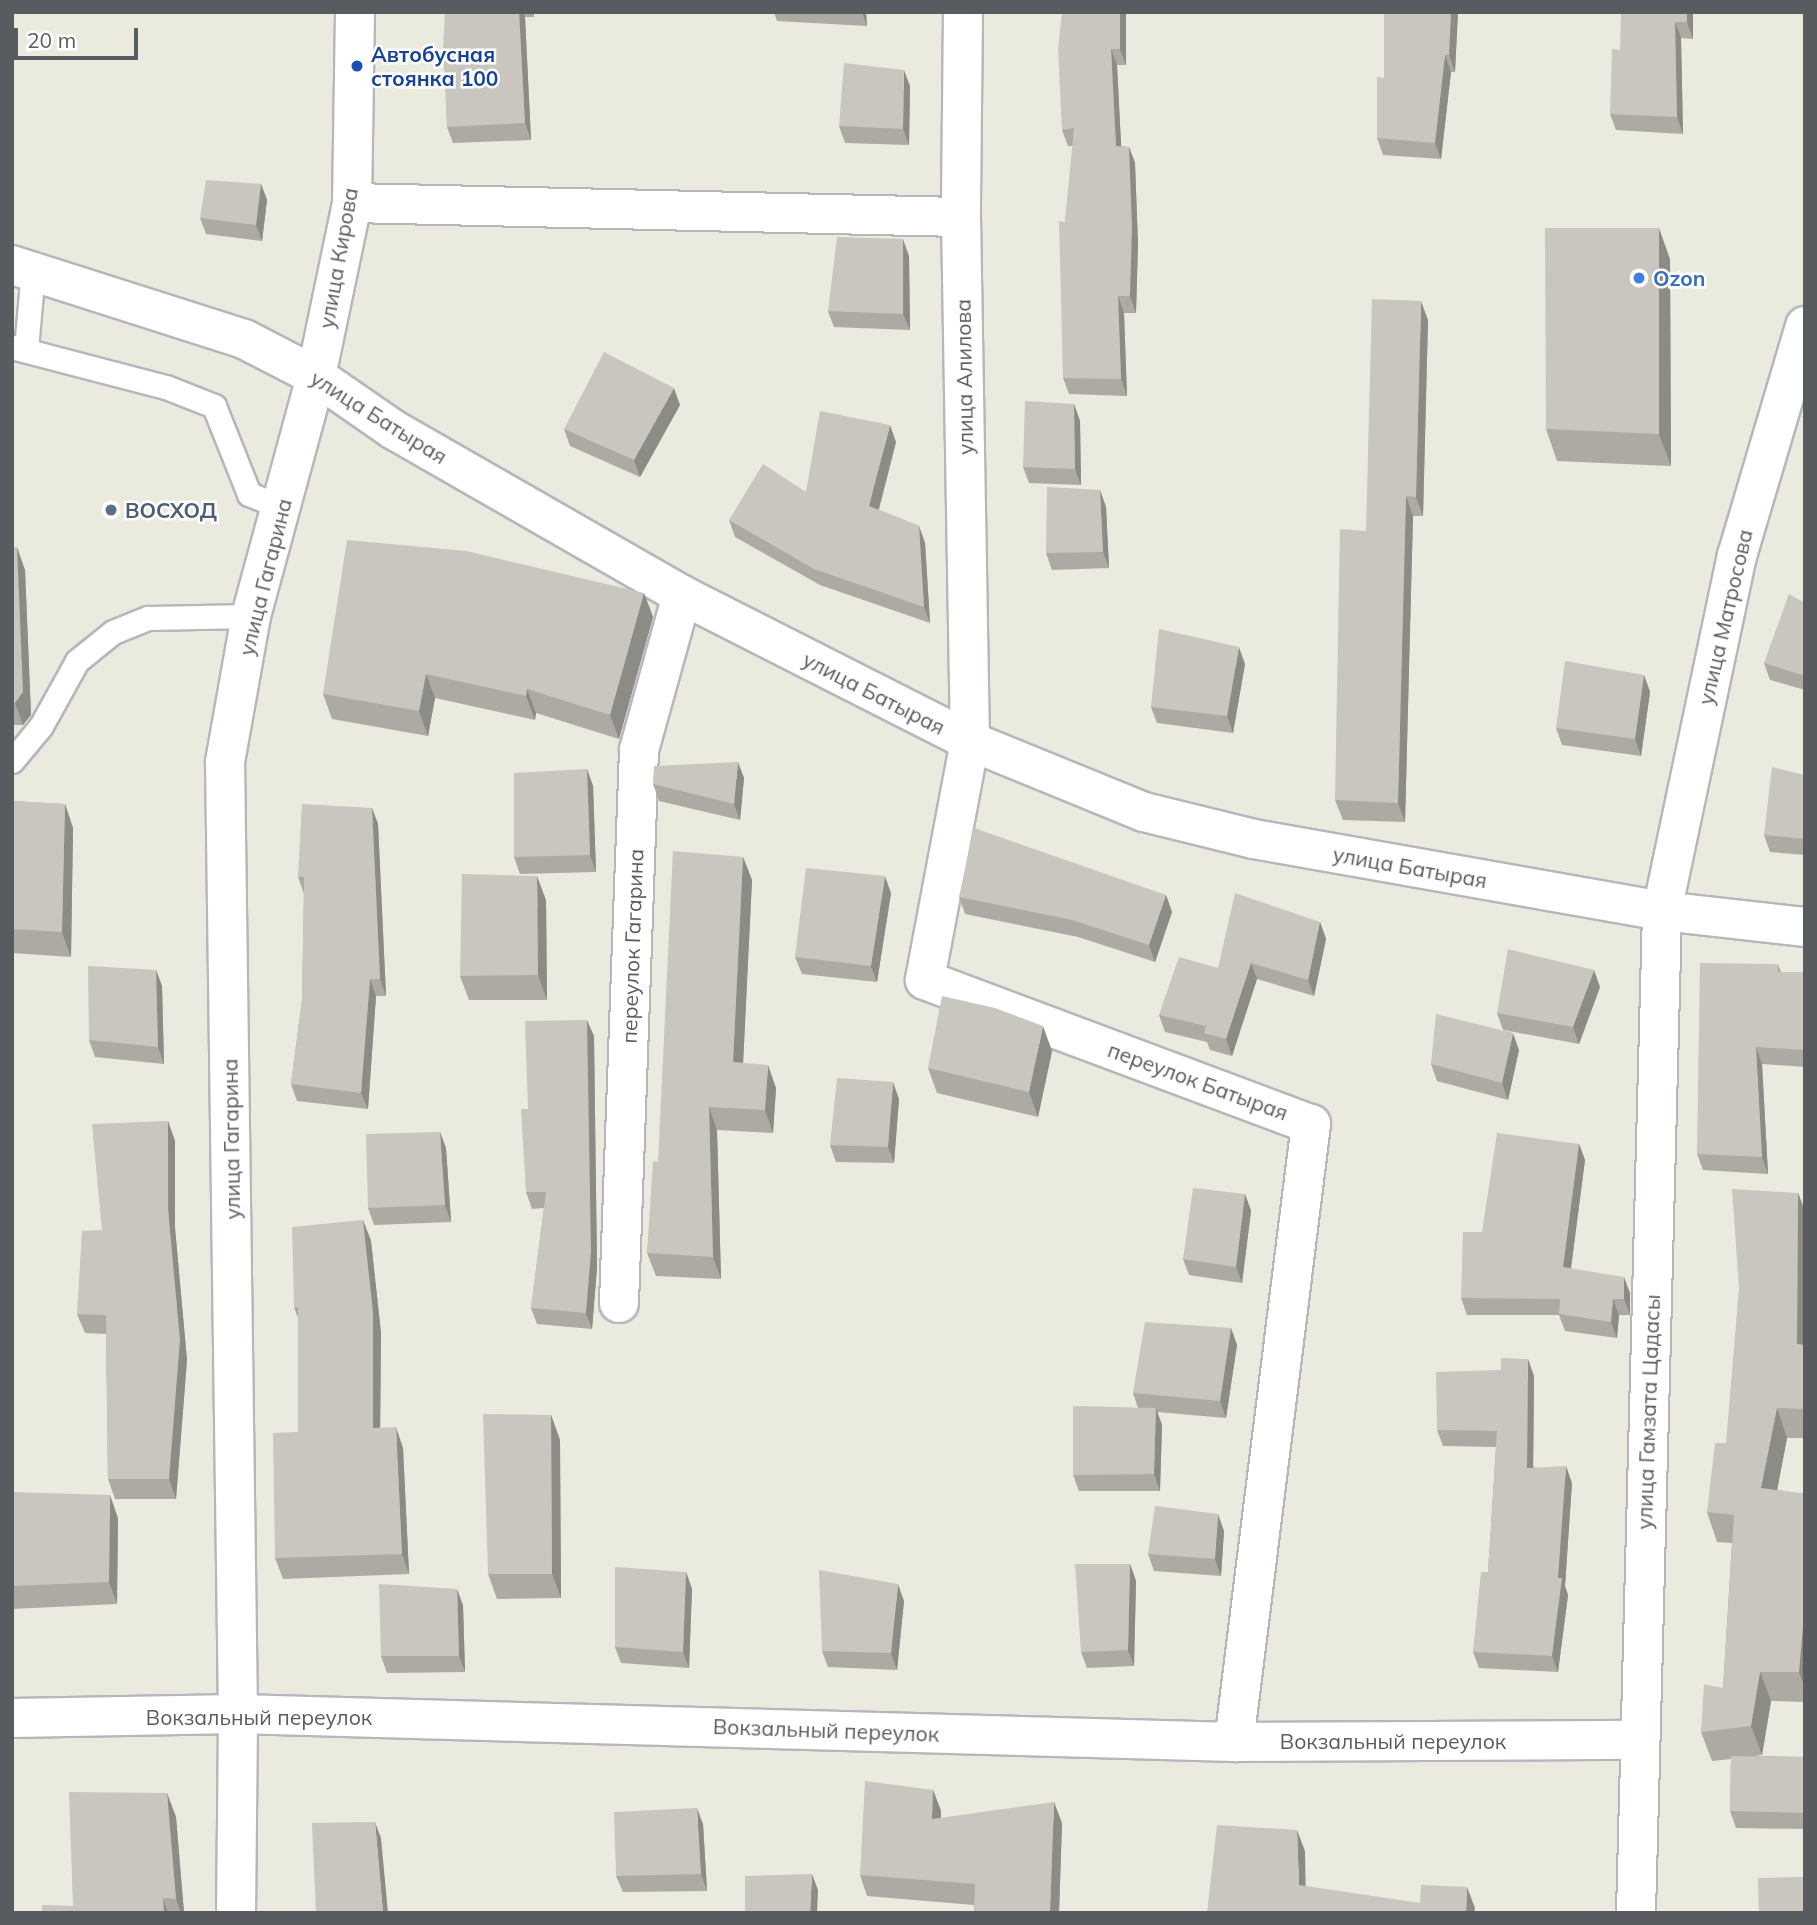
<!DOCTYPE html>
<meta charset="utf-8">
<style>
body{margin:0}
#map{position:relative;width:1817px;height:1925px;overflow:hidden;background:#ebeadf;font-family:Mulish,sans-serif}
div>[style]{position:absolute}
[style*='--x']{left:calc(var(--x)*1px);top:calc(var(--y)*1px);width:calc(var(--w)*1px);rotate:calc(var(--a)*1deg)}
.roads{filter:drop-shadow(2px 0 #b5b7bc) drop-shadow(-2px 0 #b5b7bc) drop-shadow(0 2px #b5b7bc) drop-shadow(0 -2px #b5b7bc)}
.service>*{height:23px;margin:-11.5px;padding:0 11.5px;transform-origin:11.5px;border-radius:11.5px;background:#fff}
.minor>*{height:38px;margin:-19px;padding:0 19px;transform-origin:19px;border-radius:19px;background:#fff}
.wall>*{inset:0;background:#acaaa3}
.shaded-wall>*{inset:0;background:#8c8b85}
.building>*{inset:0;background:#c8c6be}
.dots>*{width:19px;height:19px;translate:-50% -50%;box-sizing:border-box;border:4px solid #fff;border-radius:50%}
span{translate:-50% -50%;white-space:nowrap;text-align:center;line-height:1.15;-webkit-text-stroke:5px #fff;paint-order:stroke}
.transit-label{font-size:21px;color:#164399;font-weight:700}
.left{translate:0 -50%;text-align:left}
.street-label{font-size:21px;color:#585b60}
.shop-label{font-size:21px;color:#366cbe;font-weight:700}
.service-label{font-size:21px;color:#4e5e75;font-weight:700}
.frame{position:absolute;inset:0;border:14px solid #585b60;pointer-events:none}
.scale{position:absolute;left:14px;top:28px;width:124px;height:32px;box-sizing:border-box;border:4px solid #585b60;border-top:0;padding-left:9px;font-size:21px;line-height:24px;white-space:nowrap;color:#585b60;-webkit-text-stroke:5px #fff;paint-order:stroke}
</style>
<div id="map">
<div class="roads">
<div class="service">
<i style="--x:12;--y:347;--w:159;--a:14.6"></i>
<i style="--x:166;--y:387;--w:52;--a:21.6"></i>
<i style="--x:214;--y:406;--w:95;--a:68.3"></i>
<i style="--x:249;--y:494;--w:37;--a:22"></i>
<i style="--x:26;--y:349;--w:79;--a:-84.9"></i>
<i style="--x:12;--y:761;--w:45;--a:-50.4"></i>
<i style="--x:41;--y:726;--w:74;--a:-61"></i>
<i style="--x:77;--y:661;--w:46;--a:-38.9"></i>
<i style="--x:113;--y:632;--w:38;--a:-22"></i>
<i style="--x:148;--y:618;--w:103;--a:-1.1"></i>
</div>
<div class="minor">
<i style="--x:963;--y:12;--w:205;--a:90.6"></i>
<i style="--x:961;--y:217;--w:524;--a:89.02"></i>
<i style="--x:970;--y:741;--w:243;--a:100.7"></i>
<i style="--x:925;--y:980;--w:412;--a:20.5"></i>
<i style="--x:1311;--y:1124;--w:623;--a:97.1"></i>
<i style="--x:352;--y:203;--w:609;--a:1.32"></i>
<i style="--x:12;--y:265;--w:244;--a:17.7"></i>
<i style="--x:244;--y:339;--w:81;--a:27.2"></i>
<i style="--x:316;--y:376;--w:95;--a:34.7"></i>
<i style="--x:394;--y:430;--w:332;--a:29.8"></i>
<i style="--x:682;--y:595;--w:323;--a:26.9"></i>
<i style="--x:970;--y:741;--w:188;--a:22.2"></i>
<i style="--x:1144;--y:812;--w:113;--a:13.8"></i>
<i style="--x:1254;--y:839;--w:414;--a:10"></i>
<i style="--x:1662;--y:911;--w:144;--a:6.4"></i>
<i style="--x:619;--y:1303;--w:553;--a:-87.93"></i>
<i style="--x:639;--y:750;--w:161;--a:-74.5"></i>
<i style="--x:12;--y:1718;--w:226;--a:-1"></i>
<i style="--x:238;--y:1714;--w:996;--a:1.61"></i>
<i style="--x:1234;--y:1742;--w:406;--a:-0.3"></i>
<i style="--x:236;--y:1913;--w:199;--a:-89.4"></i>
<i style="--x:238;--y:1714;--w:952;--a:-90.78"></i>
<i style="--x:225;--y:762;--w:148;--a:-79.9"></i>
<i style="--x:251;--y:616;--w:249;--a:-74.8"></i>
<i style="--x:316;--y:376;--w:177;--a:-78.2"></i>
<i style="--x:352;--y:203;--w:191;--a:-89.1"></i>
<i style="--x:1636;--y:1913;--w:1002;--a:-88.51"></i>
<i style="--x:1662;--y:911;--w:363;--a:-78.1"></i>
<i style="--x:1737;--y:556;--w:240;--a:-73.5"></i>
</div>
</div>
<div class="wall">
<i style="clip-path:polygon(445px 12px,534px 12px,534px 17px,525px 17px,531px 140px,453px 143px,447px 127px)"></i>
<i style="clip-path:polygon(774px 12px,866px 12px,867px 26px,777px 21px)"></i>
<i style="clip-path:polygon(1062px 12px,1126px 12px,1126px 65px,1117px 65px,1121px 146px,1129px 147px,1135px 163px,1138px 244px,1136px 313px,1124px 313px,1127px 396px,1069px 394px,1063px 378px,1065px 222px,1073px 146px,1068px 146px,1062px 130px)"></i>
<i style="clip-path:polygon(1384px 12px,1458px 12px,1455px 72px,1451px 72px,1441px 159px,1383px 155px,1377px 138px,1384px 78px)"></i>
<i style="clip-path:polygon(1693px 12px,1693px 39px,1681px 38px,1683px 134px,1616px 130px,1610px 114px,1620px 50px)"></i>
<i style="clip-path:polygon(910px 86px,909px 145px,845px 143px,839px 126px)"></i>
<i style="clip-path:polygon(261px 184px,267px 200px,262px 241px,206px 234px,200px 218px)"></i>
<i style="clip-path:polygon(909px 256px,910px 330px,834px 327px,828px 311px)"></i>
<i style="clip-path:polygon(1670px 259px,1671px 466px,1557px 461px,1546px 429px)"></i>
<i style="clip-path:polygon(1428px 320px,1423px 516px,1413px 516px,1405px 822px,1343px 820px,1335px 800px,1366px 531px)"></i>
<i style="clip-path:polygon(1074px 404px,1080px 421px,1081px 485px,1029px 483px,1023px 467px)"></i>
<i style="clip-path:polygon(680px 405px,640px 477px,570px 446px,564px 429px)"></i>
<i style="clip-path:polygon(896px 442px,879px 510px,919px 526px,925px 543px,930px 623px,820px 585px,735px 537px,729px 520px,806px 492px)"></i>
<i style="clip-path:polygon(1100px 490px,1106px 507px,1109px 568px,1052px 570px,1046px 553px)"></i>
<i style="clip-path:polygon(12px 547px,25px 570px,31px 715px,23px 725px,12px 725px)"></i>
<i style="clip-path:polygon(644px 593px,653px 617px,619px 739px,536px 713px,535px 720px,435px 698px,428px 736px,332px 719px,323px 694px)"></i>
<i style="clip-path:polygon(1805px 603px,1805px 690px,1770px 680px,1764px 663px)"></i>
<i style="clip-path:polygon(1245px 664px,1233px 733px,1157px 723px,1151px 707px)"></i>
<i style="clip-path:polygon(1644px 675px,1650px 692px,1641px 756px,1562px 745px,1556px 728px)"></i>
<i style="clip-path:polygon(587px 769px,593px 786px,596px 872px,520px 874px,514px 857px)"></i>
<i style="clip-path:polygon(1805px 775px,1805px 855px,1770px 852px,1764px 835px)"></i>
<i style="clip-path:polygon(744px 778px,740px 820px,659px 801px,653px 784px)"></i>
<i style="clip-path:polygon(12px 801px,65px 804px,73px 828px,71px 957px,12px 953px)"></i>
<i style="clip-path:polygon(372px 808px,378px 824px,386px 996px,376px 996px,368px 1109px,297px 1101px,291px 1084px,302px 1000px,304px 894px,298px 877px)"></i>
<i style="clip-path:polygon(743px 857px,752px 880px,743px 1063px,776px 1088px,773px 1133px,717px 1130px,721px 1279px,656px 1276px,647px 1253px,658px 1162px)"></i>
<i style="clip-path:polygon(891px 893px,877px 982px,802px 974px,795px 957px)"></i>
<i style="clip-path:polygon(1166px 895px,1172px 912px,1155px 962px,1078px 937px,965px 914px,959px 897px)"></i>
<i style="clip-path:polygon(546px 900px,547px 1000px,469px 1000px,460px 976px)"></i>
<i style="clip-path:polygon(1320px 922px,1326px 939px,1314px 996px,1257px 979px,1232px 1056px,1210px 1050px,1207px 1042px,1165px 1032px,1159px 1015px,1218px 968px)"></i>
<i style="clip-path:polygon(1778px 964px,1781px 972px,1805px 972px,1805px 1067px,1762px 1064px,1768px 1174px,1703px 1170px,1697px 1154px)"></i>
<i style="clip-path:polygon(156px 970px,162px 986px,164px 1064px,95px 1057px,89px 1040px)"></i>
<i style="clip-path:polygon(1600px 987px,1579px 1044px,1503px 1030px,1497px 1013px)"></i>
<i style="clip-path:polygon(594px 1036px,597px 1268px,592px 1329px,537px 1324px,531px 1308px,544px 1208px,532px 1209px,526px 1192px,528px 1109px)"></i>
<i style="clip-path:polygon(1519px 1050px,1508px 1100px,1437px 1081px,1431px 1064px)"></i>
<i style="clip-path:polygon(1052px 1051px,1038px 1117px,937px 1093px,928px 1068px)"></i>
<i style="clip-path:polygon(899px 1099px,894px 1163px,836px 1162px,830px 1145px)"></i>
<i style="clip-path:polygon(168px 1121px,175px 1141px,175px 1228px,187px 1360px,176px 1499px,115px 1499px,108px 1479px,106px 1334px,85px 1333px,77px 1314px,102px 1230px)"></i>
<i style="clip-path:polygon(440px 1132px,446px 1148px,451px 1222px,374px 1225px,368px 1208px)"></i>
<i style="clip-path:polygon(1579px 1144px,1585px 1160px,1571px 1268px,1630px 1293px,1630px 1315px,1619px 1315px,1617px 1338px,1565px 1331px,1559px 1315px,1467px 1315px,1461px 1298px,1482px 1232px)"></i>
<i style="clip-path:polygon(1798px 1193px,1805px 1211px,1805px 1438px,1787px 1438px,1777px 1490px,1805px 1494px,1805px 1702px,1771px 1701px,1762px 1755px,1754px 1756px,1805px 1757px,1805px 1829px,1736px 1828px,1730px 1811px,1731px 1759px,1712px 1761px,1701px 1732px,1723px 1688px,1732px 1543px,1717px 1542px,1707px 1512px)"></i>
<i style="clip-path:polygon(1245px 1194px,1251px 1211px,1242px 1283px,1189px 1275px,1183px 1259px)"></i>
<i style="clip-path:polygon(363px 1220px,371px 1241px,381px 1333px,380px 1428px,403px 1448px,409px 1574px,283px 1579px,275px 1558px,298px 1432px,298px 1318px,294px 1307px)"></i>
<i style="clip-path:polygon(1231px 1328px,1237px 1345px,1226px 1418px,1157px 1412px,1162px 1425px,1160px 1491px,1079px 1491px,1073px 1475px,1138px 1408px,1133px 1393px)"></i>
<i style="clip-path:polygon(1534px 1376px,1533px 1467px,1572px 1483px,1565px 1586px,1568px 1595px,1558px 1672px,1479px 1668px,1473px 1652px,1488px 1572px,1496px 1447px,1443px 1446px,1437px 1430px)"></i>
<i style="clip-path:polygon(551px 1415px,560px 1440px,561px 1598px,497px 1599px,488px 1574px)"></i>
<i style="clip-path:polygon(12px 1492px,118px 1518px,117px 1604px,12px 1609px)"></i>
<i style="clip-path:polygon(1224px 1531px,1221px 1576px,1154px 1571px,1148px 1554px)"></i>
<i style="clip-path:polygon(1130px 1564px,1136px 1581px,1134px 1666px,1087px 1668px,1081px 1652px)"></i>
<i style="clip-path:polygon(686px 1572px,692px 1589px,689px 1668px,621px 1663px,615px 1647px)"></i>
<i style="clip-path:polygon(904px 1601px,897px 1670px,828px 1667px,822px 1651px)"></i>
<i style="clip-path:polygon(463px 1605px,465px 1672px,387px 1673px,381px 1656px)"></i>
<i style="clip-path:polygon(933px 1790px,941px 1811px,940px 1818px,1062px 1823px,1059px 1913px,974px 1913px,974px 1905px,867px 1896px,860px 1875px)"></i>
<i style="clip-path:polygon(167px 1793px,176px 1817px,184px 1913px,42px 1913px,73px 1906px)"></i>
<i style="clip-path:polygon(703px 1824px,707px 1891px,623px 1892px,616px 1876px)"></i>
</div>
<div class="shaded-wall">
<i style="clip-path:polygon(519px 12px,523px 12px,525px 17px,531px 140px,525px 123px)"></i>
<i style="clip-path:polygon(862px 12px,866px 12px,867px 26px)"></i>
<i style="clip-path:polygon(1120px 12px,1126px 12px,1126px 65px,1120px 49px)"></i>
<i style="clip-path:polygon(1451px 12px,1458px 12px,1455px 72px,1449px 55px)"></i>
<i style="clip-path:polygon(1687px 12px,1693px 12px,1693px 39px,1687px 22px)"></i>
<i style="clip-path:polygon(1675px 22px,1681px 38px,1683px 134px,1677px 117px)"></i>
<i style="clip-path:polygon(1111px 49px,1117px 65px,1122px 162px,1116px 146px)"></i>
<i style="clip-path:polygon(1445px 55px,1451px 72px,1441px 159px,1435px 143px)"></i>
<i style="clip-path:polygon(904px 70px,910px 86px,909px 145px,903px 129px)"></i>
<i style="clip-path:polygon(1129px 147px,1135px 163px,1138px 244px,1136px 313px,1130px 296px)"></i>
<i style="clip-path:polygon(261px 184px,267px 200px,262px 241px,256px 225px)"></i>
<i style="clip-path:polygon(1659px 228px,1670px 259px,1671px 466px,1659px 434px)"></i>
<i style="clip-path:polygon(903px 239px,909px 256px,910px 330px,903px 314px)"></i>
<i style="clip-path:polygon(1118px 296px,1124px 313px,1127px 396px,1121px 379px)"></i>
<i style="clip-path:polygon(1421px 301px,1428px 320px,1423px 516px,1416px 497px)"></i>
<i style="clip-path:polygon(674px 388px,680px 405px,640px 477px,634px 460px)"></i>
<i style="clip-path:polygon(1074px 404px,1080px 421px,1081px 485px,1075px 469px)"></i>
<i style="clip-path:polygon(890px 425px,896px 442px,875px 523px,869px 506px)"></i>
<i style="clip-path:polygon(1100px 490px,1106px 507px,1109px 568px,1103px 552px)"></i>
<i style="clip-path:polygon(1406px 496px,1413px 516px,1405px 822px,1398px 803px)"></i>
<i style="clip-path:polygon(919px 526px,925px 543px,930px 623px,924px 607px)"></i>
<i style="clip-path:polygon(17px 547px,25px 570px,31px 715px,23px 725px,15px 703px)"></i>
<i style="clip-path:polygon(644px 593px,653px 617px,619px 739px,610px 715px)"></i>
<i style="clip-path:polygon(1239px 647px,1245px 664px,1233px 733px,1227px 716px)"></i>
<i style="clip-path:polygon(426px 674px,435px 698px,428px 736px,419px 711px)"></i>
<i style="clip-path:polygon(1644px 675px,1650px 692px,1641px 756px,1635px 739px)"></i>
<i style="clip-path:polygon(527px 689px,536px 713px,535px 720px,526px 696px)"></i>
<i style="clip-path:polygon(738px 762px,744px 778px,740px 820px,734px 804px)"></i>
<i style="clip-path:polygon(587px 769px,593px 786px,596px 872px,590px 855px)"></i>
<i style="clip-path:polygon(65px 804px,73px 828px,71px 957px,62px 932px)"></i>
<i style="clip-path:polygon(372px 808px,378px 824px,386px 996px,380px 979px)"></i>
<i style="clip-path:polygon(743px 857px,752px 880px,742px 1085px,733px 1062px)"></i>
<i style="clip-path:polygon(537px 876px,546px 900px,547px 1000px,538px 975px)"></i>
<i style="clip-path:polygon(885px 876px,891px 893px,877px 982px,871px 966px)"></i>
<i style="clip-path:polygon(1166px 895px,1172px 912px,1155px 962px,1149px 945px)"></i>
<i style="clip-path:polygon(1320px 922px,1326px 939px,1314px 996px,1308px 980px)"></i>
<i style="clip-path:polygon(1251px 963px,1257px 979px,1232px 1056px,1226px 1039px)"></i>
<i style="clip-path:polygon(156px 970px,162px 986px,164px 1064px,158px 1047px)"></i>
<i style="clip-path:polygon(1594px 970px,1600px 987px,1579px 1044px,1573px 1027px)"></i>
<i style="clip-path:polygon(370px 979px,376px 996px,368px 1109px,361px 1093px)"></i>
<i style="clip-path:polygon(587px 1020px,594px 1036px,597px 1268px,592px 1329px,586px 1313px)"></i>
<i style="clip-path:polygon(1043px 1026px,1052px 1051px,1038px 1117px,1029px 1092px)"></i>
<i style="clip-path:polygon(1513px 1033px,1519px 1050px,1508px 1100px,1502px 1083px)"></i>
<i style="clip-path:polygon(1756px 1047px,1762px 1064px,1768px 1174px,1762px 1157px)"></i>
<i style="clip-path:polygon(768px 1065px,776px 1088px,773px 1133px,765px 1110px)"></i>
<i style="clip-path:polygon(893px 1082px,899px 1099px,894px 1163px,888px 1147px)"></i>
<i style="clip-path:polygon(709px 1107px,717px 1130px,721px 1279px,713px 1257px)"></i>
<i style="clip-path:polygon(168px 1121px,175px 1141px,175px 1228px,187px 1360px,176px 1499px,169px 1479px)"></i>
<i style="clip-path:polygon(440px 1132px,446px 1148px,451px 1222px,445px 1205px)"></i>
<i style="clip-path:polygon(1579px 1144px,1585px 1160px,1569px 1283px,1563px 1267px)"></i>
<i style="clip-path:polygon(1798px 1193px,1805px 1211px,1805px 1367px,1797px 1344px)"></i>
<i style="clip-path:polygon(1245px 1194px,1251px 1211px,1242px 1283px,1236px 1267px)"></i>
<i style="clip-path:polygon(363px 1220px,371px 1241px,381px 1333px,380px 1449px,373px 1428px)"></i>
<i style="clip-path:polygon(1624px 1277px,1630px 1293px,1630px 1315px,1624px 1299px)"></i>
<i style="clip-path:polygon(1613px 1299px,1619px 1315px,1617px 1338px,1611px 1322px)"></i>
<i style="clip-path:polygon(1231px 1328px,1237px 1345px,1226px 1418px,1220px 1401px)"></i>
<i style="clip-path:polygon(1528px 1359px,1534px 1376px,1533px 1484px,1527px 1468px)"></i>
<i style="clip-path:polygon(1156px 1408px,1162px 1425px,1160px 1491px,1154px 1474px)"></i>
<i style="clip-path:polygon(1777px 1408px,1787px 1438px,1772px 1517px,1761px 1488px)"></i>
<i style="clip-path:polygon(551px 1415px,560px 1440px,561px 1598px,552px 1574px)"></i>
<i style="clip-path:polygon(396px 1427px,403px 1448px,409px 1574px,402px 1554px)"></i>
<i style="clip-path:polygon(1566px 1466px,1572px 1483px,1565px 1586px,1568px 1595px,1558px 1672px,1552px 1656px)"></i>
<i style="clip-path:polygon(110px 1495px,118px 1518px,117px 1604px,109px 1582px)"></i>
<i style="clip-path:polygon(1218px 1514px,1224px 1531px,1221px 1576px,1215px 1559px)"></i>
<i style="clip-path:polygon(1130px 1564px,1136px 1581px,1134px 1666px,1128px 1650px)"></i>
<i style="clip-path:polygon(686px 1572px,692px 1589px,689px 1668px,683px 1652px)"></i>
<i style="clip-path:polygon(898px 1584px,904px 1601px,897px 1670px,891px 1653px)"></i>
<i style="clip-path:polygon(457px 1589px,463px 1605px,465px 1672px,459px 1656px)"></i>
<i style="clip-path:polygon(1804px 1604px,1805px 1606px,1805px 1688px,1799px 1672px)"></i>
<i style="clip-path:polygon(1760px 1672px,1771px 1701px,1762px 1755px,1751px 1726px)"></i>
<i style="clip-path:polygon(933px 1790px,941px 1811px,940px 1840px,932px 1819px)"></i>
<i style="clip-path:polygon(167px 1793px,176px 1817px,184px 1913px,181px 1913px,176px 1899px)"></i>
<i style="clip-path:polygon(1054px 1802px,1062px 1823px,1059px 1913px,1050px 1913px)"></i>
<i style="clip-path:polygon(697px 1808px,703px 1824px,707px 1891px,701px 1874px)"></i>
<i style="clip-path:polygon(375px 1822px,381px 1838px,388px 1913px,383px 1913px)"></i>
<i style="clip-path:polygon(1297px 1830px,1305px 1851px,1306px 1906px,1299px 1885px)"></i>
<i style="clip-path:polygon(812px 1874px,818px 1890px,817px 1913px,810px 1913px)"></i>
<i style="clip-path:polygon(1467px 1887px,1475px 1908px,1474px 1913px,1466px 1913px)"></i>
<i style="clip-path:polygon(163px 1898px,168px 1913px,164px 1913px)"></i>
</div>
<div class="building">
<i style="clip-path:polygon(445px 12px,519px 12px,525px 123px,447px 127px,443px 50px)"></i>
<i style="clip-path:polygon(1062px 12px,1120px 12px,1120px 49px,1111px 49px,1116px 146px,1129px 147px,1132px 227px,1130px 296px,1118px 296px,1121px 379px,1063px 378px,1059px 221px,1065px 222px,1074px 128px,1062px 130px,1058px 49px)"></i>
<i style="clip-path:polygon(1384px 12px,1451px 12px,1449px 55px,1445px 55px,1435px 143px,1377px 138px,1377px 77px,1384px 78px)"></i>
<i style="clip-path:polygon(1621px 12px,1687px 12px,1687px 22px,1675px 22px,1677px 117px,1610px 114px,1612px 49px,1620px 50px)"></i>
<i style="clip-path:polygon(844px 63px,904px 70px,903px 129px,839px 126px)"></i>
<i style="clip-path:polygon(206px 180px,261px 184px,256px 225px,200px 218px)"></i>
<i style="clip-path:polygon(1545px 228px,1659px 228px,1659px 434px,1546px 429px)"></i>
<i style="clip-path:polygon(837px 237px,903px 239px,903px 314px,828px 311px)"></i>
<i style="clip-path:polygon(1372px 299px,1421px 301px,1416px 497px,1406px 496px,1398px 803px,1335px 800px,1340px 529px,1366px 531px)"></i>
<i style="clip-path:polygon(604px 352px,674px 388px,634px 460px,564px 429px)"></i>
<i style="clip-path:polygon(1025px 401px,1074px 404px,1075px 469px,1023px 467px)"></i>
<i style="clip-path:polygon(820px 411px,890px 425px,869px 506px,919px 526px,924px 607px,814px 569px,729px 520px,763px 464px,806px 492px)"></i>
<i style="clip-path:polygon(1047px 487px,1100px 490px,1103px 552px,1046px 553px)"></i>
<i style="clip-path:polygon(347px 540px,466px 551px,644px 593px,610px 715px,527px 689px,526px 696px,426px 674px,419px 711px,323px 694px)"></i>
<i style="clip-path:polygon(12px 547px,17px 547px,23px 692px,15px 703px,12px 703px)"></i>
<i style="clip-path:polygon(1789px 594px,1805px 603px,1805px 676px,1764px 663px)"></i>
<i style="clip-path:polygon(1159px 629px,1239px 647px,1227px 716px,1151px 707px)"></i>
<i style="clip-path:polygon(1565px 661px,1644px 675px,1635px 739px,1556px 728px)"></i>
<i style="clip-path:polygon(738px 762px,734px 804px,653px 784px,654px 766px)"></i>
<i style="clip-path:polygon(1772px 767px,1805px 775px,1805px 839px,1764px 835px)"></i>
<i style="clip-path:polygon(587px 769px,590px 855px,514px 857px,514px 773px)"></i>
<i style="clip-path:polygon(12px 801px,65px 804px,62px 932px,12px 929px)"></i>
<i style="clip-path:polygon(302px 804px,372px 808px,380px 979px,370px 979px,361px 1093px,291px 1084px,302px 1000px,304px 877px,298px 877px)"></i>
<i style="clip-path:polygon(974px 828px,1166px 895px,1149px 945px,1072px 920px,959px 897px)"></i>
<i style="clip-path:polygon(673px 851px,743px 857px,733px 1062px,768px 1065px,765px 1110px,709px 1107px,713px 1257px,647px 1253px,653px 1161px,658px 1162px)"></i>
<i style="clip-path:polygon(806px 868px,885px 876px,871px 966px,795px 957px)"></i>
<i style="clip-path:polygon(462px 874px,537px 876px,538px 975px,460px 976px)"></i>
<i style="clip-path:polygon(1235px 893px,1320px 922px,1308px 980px,1251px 963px,1226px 1039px,1204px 1033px,1206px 1026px,1159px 1015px,1179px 957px,1218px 968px)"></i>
<i style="clip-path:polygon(1508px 949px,1594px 970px,1573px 1027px,1497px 1013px)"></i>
<i style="clip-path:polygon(1700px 963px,1778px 964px,1778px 972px,1805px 972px,1805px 1050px,1756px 1047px,1762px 1157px,1697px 1154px)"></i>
<i style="clip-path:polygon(88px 966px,156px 970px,158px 1047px,89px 1040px)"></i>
<i style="clip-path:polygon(942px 996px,995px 1008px,1043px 1026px,1029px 1092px,928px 1068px)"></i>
<i style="clip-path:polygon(1436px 1014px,1513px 1033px,1502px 1083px,1431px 1064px)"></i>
<i style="clip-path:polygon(587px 1020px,591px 1252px,586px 1313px,531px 1308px,546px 1192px,526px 1192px,521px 1109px,528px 1109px,525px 1021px)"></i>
<i style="clip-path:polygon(837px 1078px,893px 1082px,888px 1147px,830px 1145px)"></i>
<i style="clip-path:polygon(168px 1121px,168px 1208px,180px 1340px,169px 1479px,108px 1479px,106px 1315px,77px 1314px,82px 1231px,102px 1230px,92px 1124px)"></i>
<i style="clip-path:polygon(440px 1132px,445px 1205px,368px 1208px,366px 1134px)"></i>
<i style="clip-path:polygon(1497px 1133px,1579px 1144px,1563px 1267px,1624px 1277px,1624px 1299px,1613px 1299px,1611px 1322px,1559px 1314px,1560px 1299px,1461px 1298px,1463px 1232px,1482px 1232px)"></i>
<i style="clip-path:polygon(1193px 1188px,1245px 1194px,1236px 1267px,1183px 1259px)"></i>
<i style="clip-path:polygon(1732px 1189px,1798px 1193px,1797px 1344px,1805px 1345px,1805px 1409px,1777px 1408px,1761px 1488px,1805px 1494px,1805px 1604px,1799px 1672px,1760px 1672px,1751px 1726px,1701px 1732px,1704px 1684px,1723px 1688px,1734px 1515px,1707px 1512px,1715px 1443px,1726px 1443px,1739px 1288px)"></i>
<i style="clip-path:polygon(363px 1220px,373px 1312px,373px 1428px,396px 1427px,402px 1554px,275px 1558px,273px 1433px,298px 1432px,298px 1307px,294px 1307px,292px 1227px)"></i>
<i style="clip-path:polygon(1145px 1322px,1231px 1328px,1220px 1401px,1133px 1393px)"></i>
<i style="clip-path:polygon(1501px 1358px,1528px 1359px,1527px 1468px,1566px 1466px,1558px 1578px,1562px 1578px,1552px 1656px,1473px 1652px,1481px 1572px,1488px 1572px,1497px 1431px,1437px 1430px,1436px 1372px,1501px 1370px)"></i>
<i style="clip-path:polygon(1073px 1406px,1156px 1408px,1154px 1474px,1073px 1475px)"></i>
<i style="clip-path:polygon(483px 1414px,551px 1415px,552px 1574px,488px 1574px)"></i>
<i style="clip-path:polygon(12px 1492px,110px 1495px,109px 1582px,12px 1586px)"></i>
<i style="clip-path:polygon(1155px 1506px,1218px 1514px,1215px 1559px,1148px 1554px)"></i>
<i style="clip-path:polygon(1075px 1564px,1130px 1564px,1128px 1650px,1081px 1652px)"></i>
<i style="clip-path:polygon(615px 1567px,686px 1572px,683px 1652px,615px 1647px)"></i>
<i style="clip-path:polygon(819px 1570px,898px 1584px,891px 1653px,822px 1651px)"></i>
<i style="clip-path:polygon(379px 1584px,457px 1589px,459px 1656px,381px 1656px)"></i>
<i style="clip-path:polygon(1731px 1756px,1805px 1757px,1805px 1813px,1730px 1811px)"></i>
<i style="clip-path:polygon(865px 1781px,933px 1790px,932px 1819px,1054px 1802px,1050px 1913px,974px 1913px,975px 1884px,860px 1875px)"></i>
<i style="clip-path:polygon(69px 1792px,167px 1793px,176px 1899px,163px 1898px,164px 1913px,42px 1913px,42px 1905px,73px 1906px)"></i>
<i style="clip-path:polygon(697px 1808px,701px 1874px,616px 1876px,614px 1812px)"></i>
<i style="clip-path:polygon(375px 1822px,383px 1913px,316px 1913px,312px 1823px)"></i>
<i style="clip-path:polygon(1217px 1825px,1297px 1830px,1299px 1885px,1420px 1903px,1421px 1885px,1467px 1887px,1466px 1913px,1207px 1913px)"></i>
<i style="clip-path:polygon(812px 1874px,810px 1913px,745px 1913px,745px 1876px)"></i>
<i style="clip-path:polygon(1805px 1877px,1805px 1913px,1759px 1913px,1758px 1878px)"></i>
</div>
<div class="dots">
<i style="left:357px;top:66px;background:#1a4fb4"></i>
<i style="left:1639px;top:278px;background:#3f7fe0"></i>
<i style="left:111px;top:510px;background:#5c6f8a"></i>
</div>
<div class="transit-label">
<span class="left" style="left:371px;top:66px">Автобусная<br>стоянка 100</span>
</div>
<div class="street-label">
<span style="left:338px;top:258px;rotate:-80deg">улица Кирова</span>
<span style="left:964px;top:377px;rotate:-91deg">улица Алилова</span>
<span style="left:379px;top:417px;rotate:32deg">улица Батырая</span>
<span style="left:265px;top:577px;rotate:-76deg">улица Гагарина</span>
<span style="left:1725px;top:617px;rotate:-77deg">улица Матросова</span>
<span style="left:874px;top:693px;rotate:27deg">улица Батырая</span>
<span style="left:1410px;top:867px;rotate:10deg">улица Батырая</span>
<span style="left:632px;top:946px;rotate:-88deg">переулок Гагарина</span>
<span style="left:1198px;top:1081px;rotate:20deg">переулок Батырая</span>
<span style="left:231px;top:1139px;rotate:-91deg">улица Гагарина</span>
<span style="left:1648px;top:1412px;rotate:-88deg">улица Гамзата Цадасы</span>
<span style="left:259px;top:1717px">Вокзальный переулок</span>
<span style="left:826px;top:1730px;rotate:2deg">Вокзальный переулок</span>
<span style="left:1393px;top:1741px">Вокзальный переулок</span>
</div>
<div class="shop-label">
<span class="left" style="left:1653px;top:278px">Ozon</span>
</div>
<div class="service-label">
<span class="left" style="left:125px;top:510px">ВОСХОД</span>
</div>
<div class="frame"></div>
<div class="scale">20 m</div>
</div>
